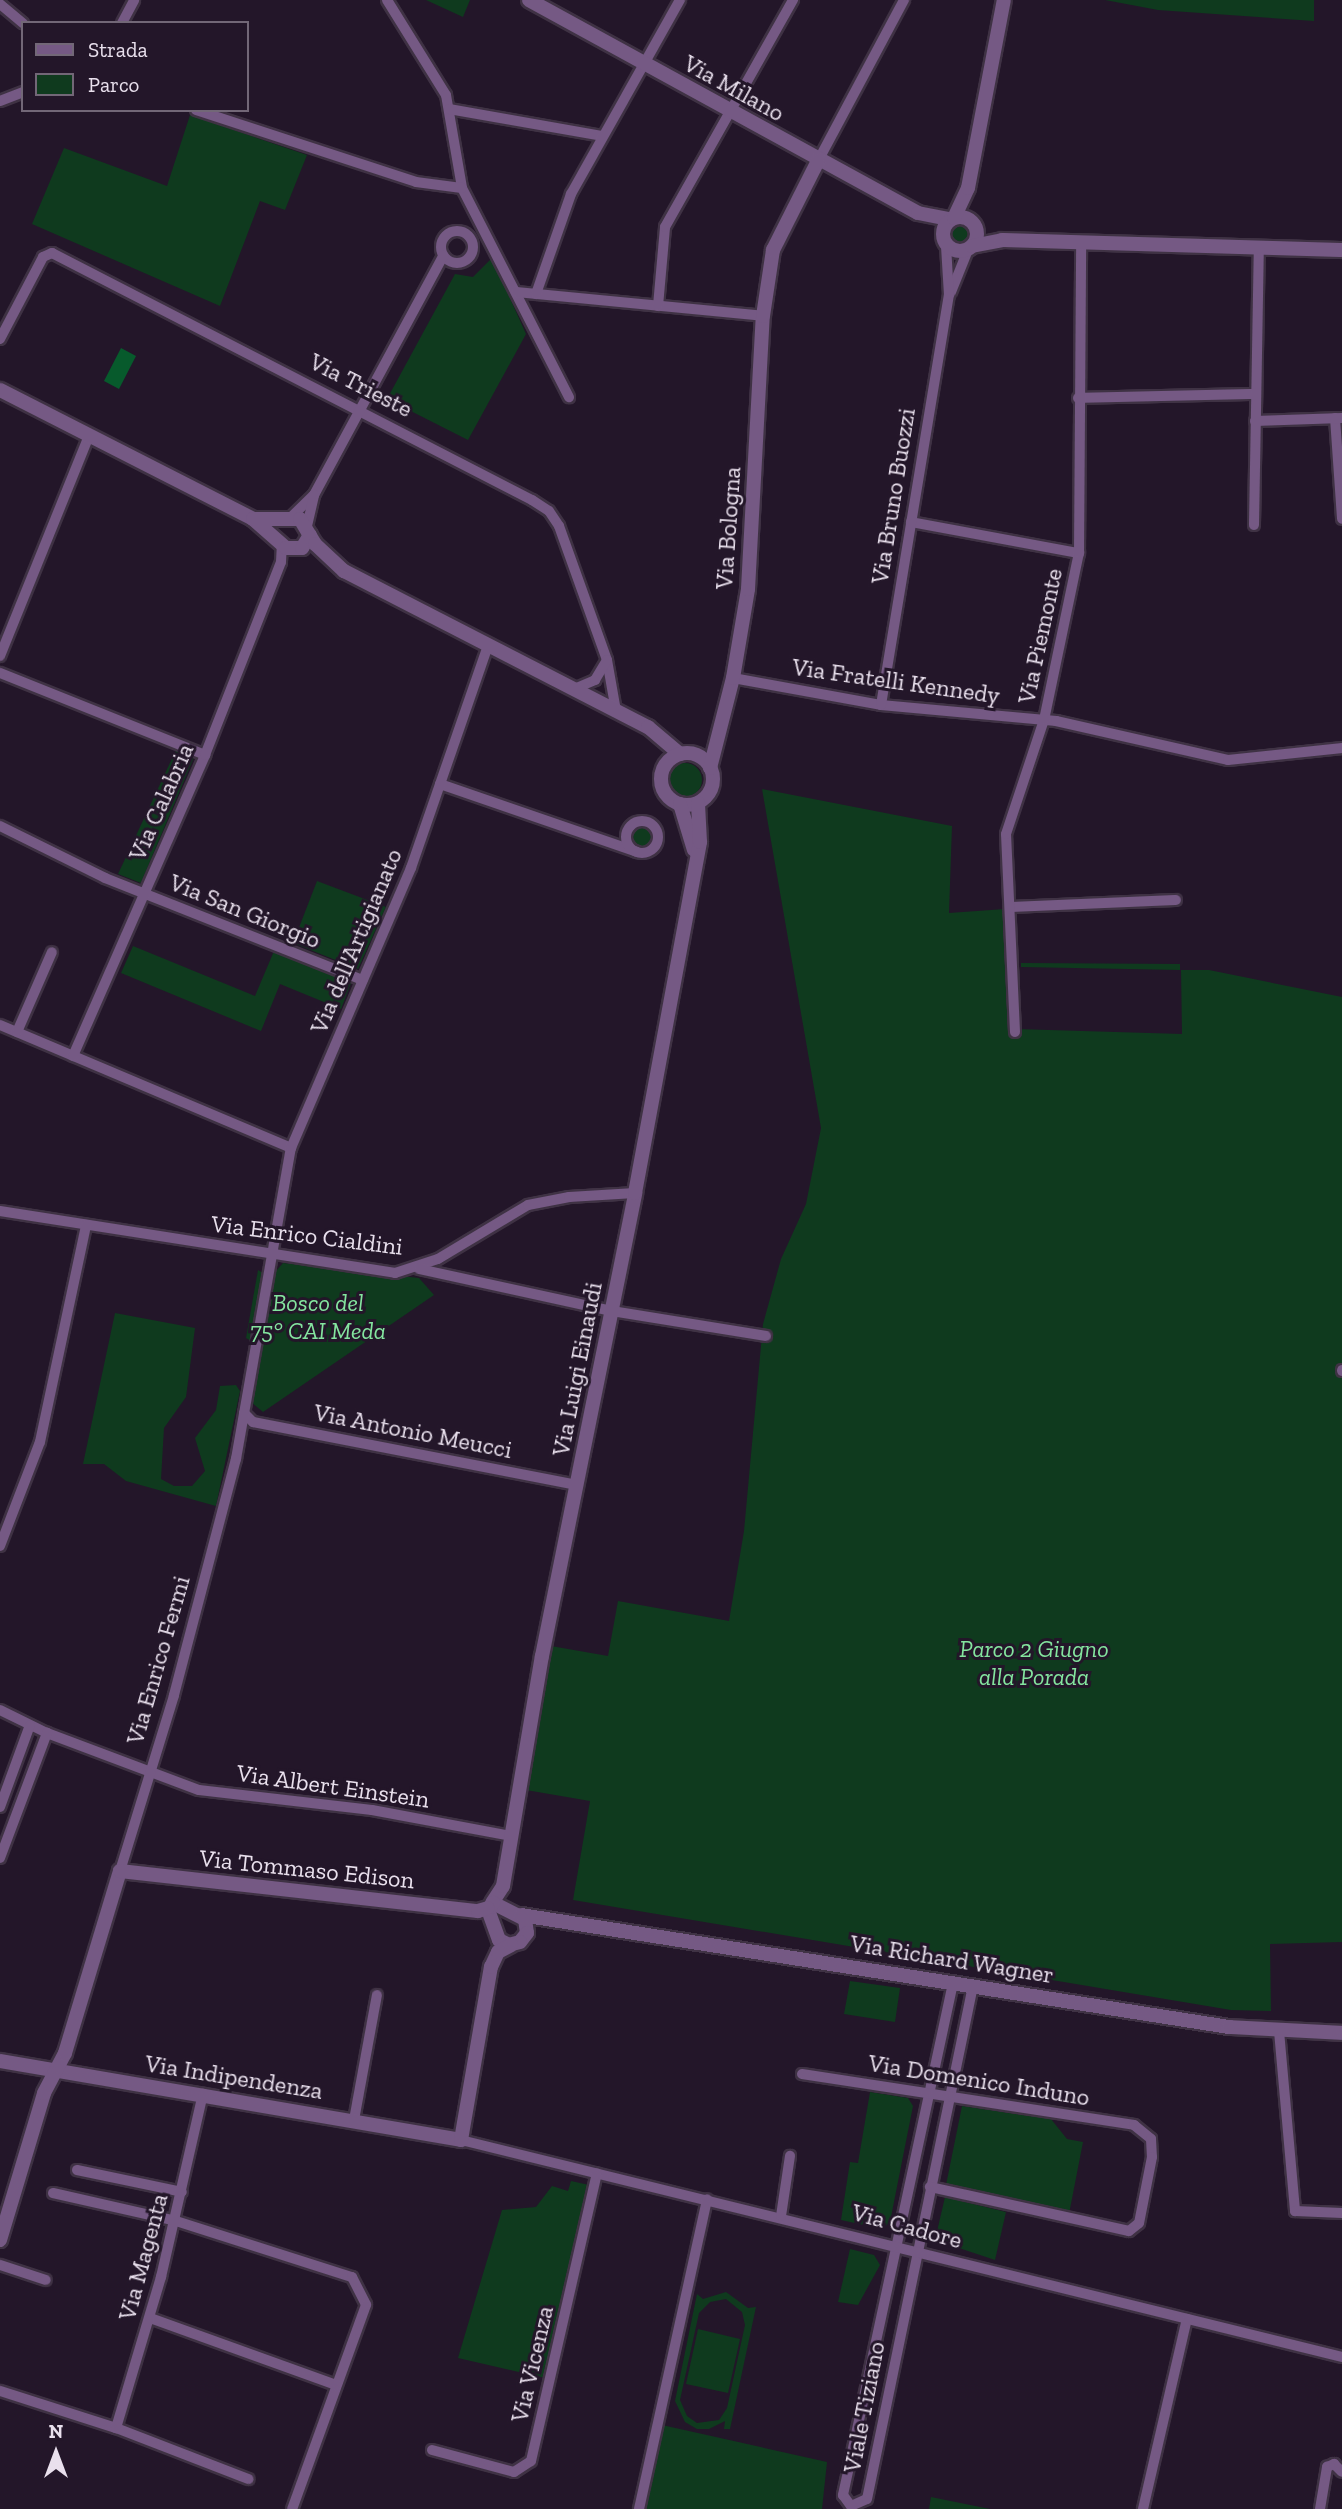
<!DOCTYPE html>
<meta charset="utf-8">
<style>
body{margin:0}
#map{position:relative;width:1342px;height:2509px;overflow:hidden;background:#231629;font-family:"Zilla Slab",serif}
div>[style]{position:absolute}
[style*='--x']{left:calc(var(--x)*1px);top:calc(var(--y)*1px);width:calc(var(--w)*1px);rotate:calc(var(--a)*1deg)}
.green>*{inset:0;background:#0f3a1e}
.round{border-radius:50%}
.water>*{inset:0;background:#075a2c}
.roads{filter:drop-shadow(2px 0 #3f3244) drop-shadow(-2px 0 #3f3244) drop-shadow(0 2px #3f3244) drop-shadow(0 -2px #3f3244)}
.minor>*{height:10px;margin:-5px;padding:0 5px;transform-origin:5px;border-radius:5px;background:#755984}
.minor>.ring{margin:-5px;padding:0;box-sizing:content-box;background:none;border:10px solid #755984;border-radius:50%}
.tertiary>*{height:14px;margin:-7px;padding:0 7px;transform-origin:7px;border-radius:7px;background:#755984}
.tertiary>.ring{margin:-7px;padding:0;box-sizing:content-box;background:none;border:14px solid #755984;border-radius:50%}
span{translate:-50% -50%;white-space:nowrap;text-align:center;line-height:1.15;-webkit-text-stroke:6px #231629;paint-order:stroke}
.street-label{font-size:24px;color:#e9e0ed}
.park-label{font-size:24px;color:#84e59f;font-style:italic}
.legend{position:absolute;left:21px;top:21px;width:228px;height:91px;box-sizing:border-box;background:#231629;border:2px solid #726777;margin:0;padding:9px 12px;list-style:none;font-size:21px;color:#e9e0ed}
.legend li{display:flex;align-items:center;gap:14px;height:35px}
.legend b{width:35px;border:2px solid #726777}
.north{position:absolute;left:21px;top:2418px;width:70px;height:70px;-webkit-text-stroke:5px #231629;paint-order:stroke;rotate:0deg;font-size:19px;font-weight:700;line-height:28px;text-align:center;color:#e9e0ed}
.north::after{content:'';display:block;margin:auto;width:24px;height:32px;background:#e9e0ed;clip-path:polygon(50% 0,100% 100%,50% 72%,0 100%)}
</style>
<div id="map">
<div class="green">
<i style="clip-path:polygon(426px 0,470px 0,463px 17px)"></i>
<i style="clip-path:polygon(1105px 0,1314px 0,1314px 21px,1158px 10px)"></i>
<i style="clip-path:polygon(190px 115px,307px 155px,285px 210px,260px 201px,220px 306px,32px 224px,64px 148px,167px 186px)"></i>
<i class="round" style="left:950px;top:224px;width:20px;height:20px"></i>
<i style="clip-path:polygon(492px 258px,526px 334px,468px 440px,387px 399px,455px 274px,473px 277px)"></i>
<i style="clip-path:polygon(176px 750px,194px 757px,141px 883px,118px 874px)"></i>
<i class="round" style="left:668px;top:763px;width:34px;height:34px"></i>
<i style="clip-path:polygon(762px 789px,952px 826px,949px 913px,1005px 909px,1013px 1029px,1182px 1034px,1181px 970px,1209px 970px,1342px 997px,1342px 1942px,1270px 1944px,1271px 2011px,1231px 2010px,573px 1900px,590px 1801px,526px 1790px,551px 1646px,608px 1656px,618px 1601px,729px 1621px,744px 1531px,763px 1324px,781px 1259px,806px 1204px,821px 1128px)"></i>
<i class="round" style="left:630px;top:825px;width:24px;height:24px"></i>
<i style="clip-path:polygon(317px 881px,386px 907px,358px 969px,293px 943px)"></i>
<i style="clip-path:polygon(133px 946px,255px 996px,274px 951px,351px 983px,341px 1009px,280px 984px,261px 1031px,121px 973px)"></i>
<i style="clip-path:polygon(1021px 963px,1180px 964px,1180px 970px,1021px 967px)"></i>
<i style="clip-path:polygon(283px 1263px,419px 1278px,434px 1295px,263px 1412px,251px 1402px,275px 1272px)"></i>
<i style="clip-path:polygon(258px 1270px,263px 1273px,251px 1341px,246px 1338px)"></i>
<i style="clip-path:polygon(115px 1313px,195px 1328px,186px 1397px,164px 1428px,161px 1479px,174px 1486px,192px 1486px,205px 1471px,195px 1438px,216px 1410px,220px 1386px,236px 1385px,240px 1391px,216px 1506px,126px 1481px,104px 1464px,83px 1464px)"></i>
<i style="clip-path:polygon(850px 1981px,900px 1988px,895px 2022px,844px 2014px)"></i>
<i style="clip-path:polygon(870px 2092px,908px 2098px,913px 2106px,890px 2222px,882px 2229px,841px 2220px,850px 2162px,858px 2163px)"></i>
<i style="clip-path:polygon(962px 2106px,1051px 2119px,1067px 2139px,1083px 2142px,1069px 2214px,946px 2185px)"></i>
<i style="clip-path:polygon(571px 2181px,589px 2185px,545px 2378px,458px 2358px,502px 2210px,536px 2207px,552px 2186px,568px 2191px)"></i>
<i style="clip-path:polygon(945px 2197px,1006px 2212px,995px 2260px,935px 2240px)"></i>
<i style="clip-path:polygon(850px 2249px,874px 2255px,880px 2265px,858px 2305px,838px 2302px)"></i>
<i style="clip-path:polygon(evenodd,726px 2292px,748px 2308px,756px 2307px,730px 2429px,724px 2429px,725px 2421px,709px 2429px,697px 2429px,685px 2422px,675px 2401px,697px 2294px,703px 2299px,726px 2292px,726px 2299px,742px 2312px,745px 2325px,727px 2408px,719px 2420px,697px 2423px,687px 2416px,680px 2400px,699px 2313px,710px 2302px,726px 2299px)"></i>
<i style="clip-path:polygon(698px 2329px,740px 2339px,728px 2393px,686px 2384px)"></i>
<i style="clip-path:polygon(662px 2425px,827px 2462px,822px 2509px,644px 2509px)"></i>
<i style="clip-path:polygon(931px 2497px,990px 2509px,929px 2509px)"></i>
</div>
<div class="water">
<i style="clip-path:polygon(121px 348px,136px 356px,119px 389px,104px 381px)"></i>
</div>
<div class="roads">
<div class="minor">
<i style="--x:387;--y:0;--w:112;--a:58.2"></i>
<i style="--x:446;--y:95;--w:94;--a:80.2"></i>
<i style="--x:462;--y:188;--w:235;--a:62.9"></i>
<i style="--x:0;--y:4;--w:30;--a:40"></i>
<i style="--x:122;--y:23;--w:26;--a:-62"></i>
<i style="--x:0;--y:101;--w:25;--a:-21"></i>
<i style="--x:449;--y:109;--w:155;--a:10"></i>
<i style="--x:196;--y:110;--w:231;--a:18.1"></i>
<i style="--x:416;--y:182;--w:46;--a:7.4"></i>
<i style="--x:818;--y:161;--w:183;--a:-61.9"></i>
<i class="ring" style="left:441px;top:231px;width:22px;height:22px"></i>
<i style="--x:516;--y:292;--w:248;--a:5.5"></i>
<i style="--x:951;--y:292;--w:45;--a:-68"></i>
<i style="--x:536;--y:294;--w:106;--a:-70.7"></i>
<i style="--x:571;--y:194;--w:223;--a:-60.7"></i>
<i style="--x:658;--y:306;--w:79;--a:-84.9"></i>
<i style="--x:665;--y:227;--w:261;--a:-60.6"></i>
<i style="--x:0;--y:339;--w:93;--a:-62.3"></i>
<i style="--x:43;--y:257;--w:10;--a:-24"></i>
<i style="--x:52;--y:253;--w:540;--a:27.23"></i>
<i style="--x:532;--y:500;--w:20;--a:33"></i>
<i style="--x:549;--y:511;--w:18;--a:56"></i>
<i style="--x:559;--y:526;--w:142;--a:70.3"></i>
<i style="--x:607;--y:660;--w:52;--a:80"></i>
<i style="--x:1078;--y:398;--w:178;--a:-1.3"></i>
<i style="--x:1335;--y:418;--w:101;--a:86"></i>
<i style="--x:1255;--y:421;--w:87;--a:-2"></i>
<i style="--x:289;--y:519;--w:35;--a:-44"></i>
<i style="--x:314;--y:495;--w:272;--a:-61.6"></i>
<i style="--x:911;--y:522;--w:171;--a:10.5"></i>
<i style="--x:1254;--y:525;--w:274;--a:-89"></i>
<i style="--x:307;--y:526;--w:32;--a:-77"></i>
<i style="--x:0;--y:656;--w:237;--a:-68"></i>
<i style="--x:0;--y:673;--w:221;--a:21.8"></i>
<i style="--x:733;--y:678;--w:150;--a:10.3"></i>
<i style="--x:881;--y:705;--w:176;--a:5.2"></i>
<i style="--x:1056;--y:721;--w:176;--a:12.8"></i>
<i style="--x:1228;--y:760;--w:115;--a:-6"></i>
<i style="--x:574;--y:689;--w:23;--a:-23"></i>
<i style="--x:595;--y:680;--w:23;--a:-59"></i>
<i style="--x:881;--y:705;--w:416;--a:-80.6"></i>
<i style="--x:949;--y:295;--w:49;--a:-93.5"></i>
<i style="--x:440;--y:784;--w:208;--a:19"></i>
<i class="ring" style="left:626px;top:821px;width:22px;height:22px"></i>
<i style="--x:0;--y:826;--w:117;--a:26.3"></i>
<i style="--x:105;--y:878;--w:277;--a:21.6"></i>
<i style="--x:1010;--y:907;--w:166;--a:-2.4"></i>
<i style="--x:0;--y:1025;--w:316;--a:22.9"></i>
<i style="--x:17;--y:1032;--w:87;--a:-66.4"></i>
<i style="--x:1015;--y:1032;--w:198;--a:-92.6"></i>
<i style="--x:1006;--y:834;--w:120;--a:-71.6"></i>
<i style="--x:1044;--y:720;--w:171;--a:-78.2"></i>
<i style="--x:1079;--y:553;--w:310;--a:-89.6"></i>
<i style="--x:73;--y:1056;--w:329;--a:-66.3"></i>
<i style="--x:205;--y:755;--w:207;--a:-68.5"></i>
<i style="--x:281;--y:562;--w:18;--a:-87"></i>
<i style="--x:0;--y:1211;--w:400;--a:8.9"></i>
<i style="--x:395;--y:1273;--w:45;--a:-18"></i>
<i style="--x:438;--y:1259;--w:105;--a:-31"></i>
<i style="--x:528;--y:1205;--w:42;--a:-11"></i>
<i style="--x:569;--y:1197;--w:66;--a:-3.5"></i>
<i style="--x:419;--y:1269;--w:198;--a:12.3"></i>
<i style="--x:612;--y:1311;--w:156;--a:9.2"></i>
<i style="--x:1342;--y:1370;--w:1;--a:90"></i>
<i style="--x:244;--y:1413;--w:13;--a:45"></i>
<i style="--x:253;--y:1422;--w:330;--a:11"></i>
<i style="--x:0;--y:1546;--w:111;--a:-69"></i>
<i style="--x:40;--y:1442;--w:222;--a:-78"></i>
<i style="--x:0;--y:1710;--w:52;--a:26.1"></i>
<i style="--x:47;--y:1733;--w:162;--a:20.6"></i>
<i style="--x:199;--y:1790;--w:174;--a:6.6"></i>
<i style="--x:372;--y:1810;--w:141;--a:10.6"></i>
<i style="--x:0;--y:1807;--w:87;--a:-69.9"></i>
<i style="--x:0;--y:1858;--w:134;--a:-69.4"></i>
<i style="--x:120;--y:1871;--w:184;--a:-72.9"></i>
<i style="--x:174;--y:1695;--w:244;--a:-75.3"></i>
<i style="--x:236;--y:1459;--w:316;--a:-80"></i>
<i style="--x:291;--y:1148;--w:305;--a:-66.8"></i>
<i style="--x:411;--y:868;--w:235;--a:-70.9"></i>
<i style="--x:953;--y:1983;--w:524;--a:102.13"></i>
<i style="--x:843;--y:2495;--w:14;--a:54"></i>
<i style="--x:851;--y:2506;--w:17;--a:-24"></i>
<i style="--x:867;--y:2499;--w:524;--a:-78.33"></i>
<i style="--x:1279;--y:2031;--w:181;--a:84.9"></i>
<i style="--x:1295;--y:2211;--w:47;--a:2.4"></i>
<i style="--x:802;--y:2074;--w:336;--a:8.7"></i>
<i style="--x:1134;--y:2125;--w:22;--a:39"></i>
<i style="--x:1151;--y:2139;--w:18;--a:87"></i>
<i style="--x:1152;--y:2157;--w:67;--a:101.1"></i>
<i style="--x:1139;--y:2223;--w:13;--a:141"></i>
<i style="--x:1129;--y:2231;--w:204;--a:-167.5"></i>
<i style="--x:354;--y:2120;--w:127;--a:-79.6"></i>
<i style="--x:461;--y:2140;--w:907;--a:13.84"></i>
<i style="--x:77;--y:2170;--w:107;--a:11.8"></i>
<i style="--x:53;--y:2193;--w:126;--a:12.8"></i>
<i style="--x:176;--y:2221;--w:185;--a:17.7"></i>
<i style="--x:352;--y:2277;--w:31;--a:63"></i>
<i style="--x:366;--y:2305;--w:217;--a:109.9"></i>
<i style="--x:781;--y:2216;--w:61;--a:-81.5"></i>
<i style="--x:0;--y:2265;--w:48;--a:18.1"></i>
<i style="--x:150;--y:2318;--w:198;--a:19.8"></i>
<i style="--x:0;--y:2391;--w:122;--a:17.7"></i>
<i style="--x:116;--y:2428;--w:142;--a:21.1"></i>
<i style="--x:116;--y:2428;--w:158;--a:-73.4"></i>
<i style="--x:161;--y:2277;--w:188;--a:-77.1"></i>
<i style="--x:432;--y:2450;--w:85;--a:15"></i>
<i style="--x:514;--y:2472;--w:20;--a:-33"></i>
<i style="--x:531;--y:2461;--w:295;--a:-77.1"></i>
<i style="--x:639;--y:2509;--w:317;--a:-77.6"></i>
<i style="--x:1143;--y:2509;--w:195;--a:-77"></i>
<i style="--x:1320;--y:2509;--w:43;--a:-80.5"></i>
<i style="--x:1327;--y:2467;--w:8;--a:-23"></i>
<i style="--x:1334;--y:2464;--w:11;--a:45"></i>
</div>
<div class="tertiary">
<i style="--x:529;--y:0;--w:443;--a:28.7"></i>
<i style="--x:918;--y:213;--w:33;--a:11"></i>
<i class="ring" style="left:943px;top:217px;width:20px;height:20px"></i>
<i style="--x:954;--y:218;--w:33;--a:-65"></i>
<i style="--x:968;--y:188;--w:191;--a:-79.2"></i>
<i style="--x:972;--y:246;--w:31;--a:-11"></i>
<i style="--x:1002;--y:240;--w:340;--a:1.7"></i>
<i style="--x:0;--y:390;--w:284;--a:27"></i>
<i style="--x:253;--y:519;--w:44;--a:41.3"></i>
<i style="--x:286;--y:548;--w:16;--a:0"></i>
<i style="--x:302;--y:548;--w:15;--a:-58"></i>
<i style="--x:253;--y:519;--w:47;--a:0"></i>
<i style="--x:300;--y:519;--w:29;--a:59"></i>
<i style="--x:315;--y:544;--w:40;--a:43"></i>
<i style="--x:344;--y:571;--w:342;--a:27.2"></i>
<i style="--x:648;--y:727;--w:42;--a:40.2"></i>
<i class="ring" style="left:661px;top:753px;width:38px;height:38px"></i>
<i style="--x:710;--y:768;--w:93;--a:-75.7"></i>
<i style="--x:733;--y:678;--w:90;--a:-80.4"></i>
<i style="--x:748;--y:589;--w:273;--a:-86.9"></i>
<i style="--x:763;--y:316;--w:67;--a:-81.4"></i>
<i style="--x:773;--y:250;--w:100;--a:-63.2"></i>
<i style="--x:680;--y:804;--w:48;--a:73.1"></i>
<i style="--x:492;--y:1903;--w:20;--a:-57"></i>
<i style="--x:503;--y:1886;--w:233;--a:-80.4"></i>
<i style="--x:542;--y:1656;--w:472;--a:-78.6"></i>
<i style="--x:635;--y:1193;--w:357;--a:-79.5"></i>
<i style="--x:700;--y:842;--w:39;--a:-93"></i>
<i style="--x:493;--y:1903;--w:36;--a:27"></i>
<i style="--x:525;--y:1919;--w:14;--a:82"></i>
<i style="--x:527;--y:1933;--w:11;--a:128"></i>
<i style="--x:520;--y:1942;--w:11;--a:165"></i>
<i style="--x:509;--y:1945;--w:11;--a:-153"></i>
<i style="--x:499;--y:1940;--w:32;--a:-110"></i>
<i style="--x:488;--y:1910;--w:9;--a:-54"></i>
<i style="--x:521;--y:1915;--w:717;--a:8.99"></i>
<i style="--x:1229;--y:2027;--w:113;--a:3"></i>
<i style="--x:0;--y:2061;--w:468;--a:9.7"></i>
<i style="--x:461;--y:2140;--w:176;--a:-80.2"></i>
<i style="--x:491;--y:1967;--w:17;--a:-65"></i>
<i style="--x:498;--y:1952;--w:15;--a:-28"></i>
<i style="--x:0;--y:2240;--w:153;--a:-73.3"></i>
<i style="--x:44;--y:2093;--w:45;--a:-62.3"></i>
<i style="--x:65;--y:2053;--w:190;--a:-73.2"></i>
<i style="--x:120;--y:1871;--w:360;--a:6.4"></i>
<i style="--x:478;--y:1911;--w:10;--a:-17"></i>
</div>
</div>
<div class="street-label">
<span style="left:734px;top:88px;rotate:29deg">Via Milano</span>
<span style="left:361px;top:385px;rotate:27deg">Via Trieste</span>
<span style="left:893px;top:496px;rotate:-81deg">Via Bruno Buozzi</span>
<span style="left:728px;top:528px;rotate:-86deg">Via Bologna</span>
<span style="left:1040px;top:636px;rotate:-78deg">Via Piemonte</span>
<span style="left:896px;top:681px;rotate:8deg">Via Fratelli Kennedy</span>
<span style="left:161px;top:802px;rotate:-66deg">Via Calabria</span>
<span style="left:245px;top:911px;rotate:22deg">Via San Giorgio</span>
<span style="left:356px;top:941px;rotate:-67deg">Via dell'Artigianato</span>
<span style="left:307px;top:1235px;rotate:7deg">Via Enrico Cialdini</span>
<span style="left:577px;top:1369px;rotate:-79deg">Via Luigi Einaudi</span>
<span style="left:413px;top:1431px;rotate:11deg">Via Antonio Meucci</span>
<span style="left:158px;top:1660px;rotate:-74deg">Via Enrico Fermi</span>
<span style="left:333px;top:1786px;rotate:8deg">Via Albert Einstein</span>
<span style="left:307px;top:1869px;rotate:6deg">Via Tommaso Edison</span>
<span style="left:952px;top:1959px;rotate:9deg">Via Richard Wagner</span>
<span style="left:234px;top:2077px;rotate:9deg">Via Indipendenza</span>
<span style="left:979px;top:2080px;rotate:9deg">Via Domenico Induno</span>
<span style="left:907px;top:2226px;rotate:15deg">Via Cadore</span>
<span style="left:143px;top:2257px;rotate:-75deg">Via Magenta</span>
<span style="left:532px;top:2364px;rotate:-77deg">Via Vicenza</span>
<span style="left:864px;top:2407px;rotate:-79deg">Viale Tiziano</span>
</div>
<div class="park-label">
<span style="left:318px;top:1317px">Bosco del<br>75° CAI Meda</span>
<span style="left:1034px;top:1663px">Parco 2 Giugno<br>alla Porada</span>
</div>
<ul class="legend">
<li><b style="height:9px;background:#755984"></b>Strada</li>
<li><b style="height:19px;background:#0f3a1e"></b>Parco</li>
</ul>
<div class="north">N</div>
</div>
